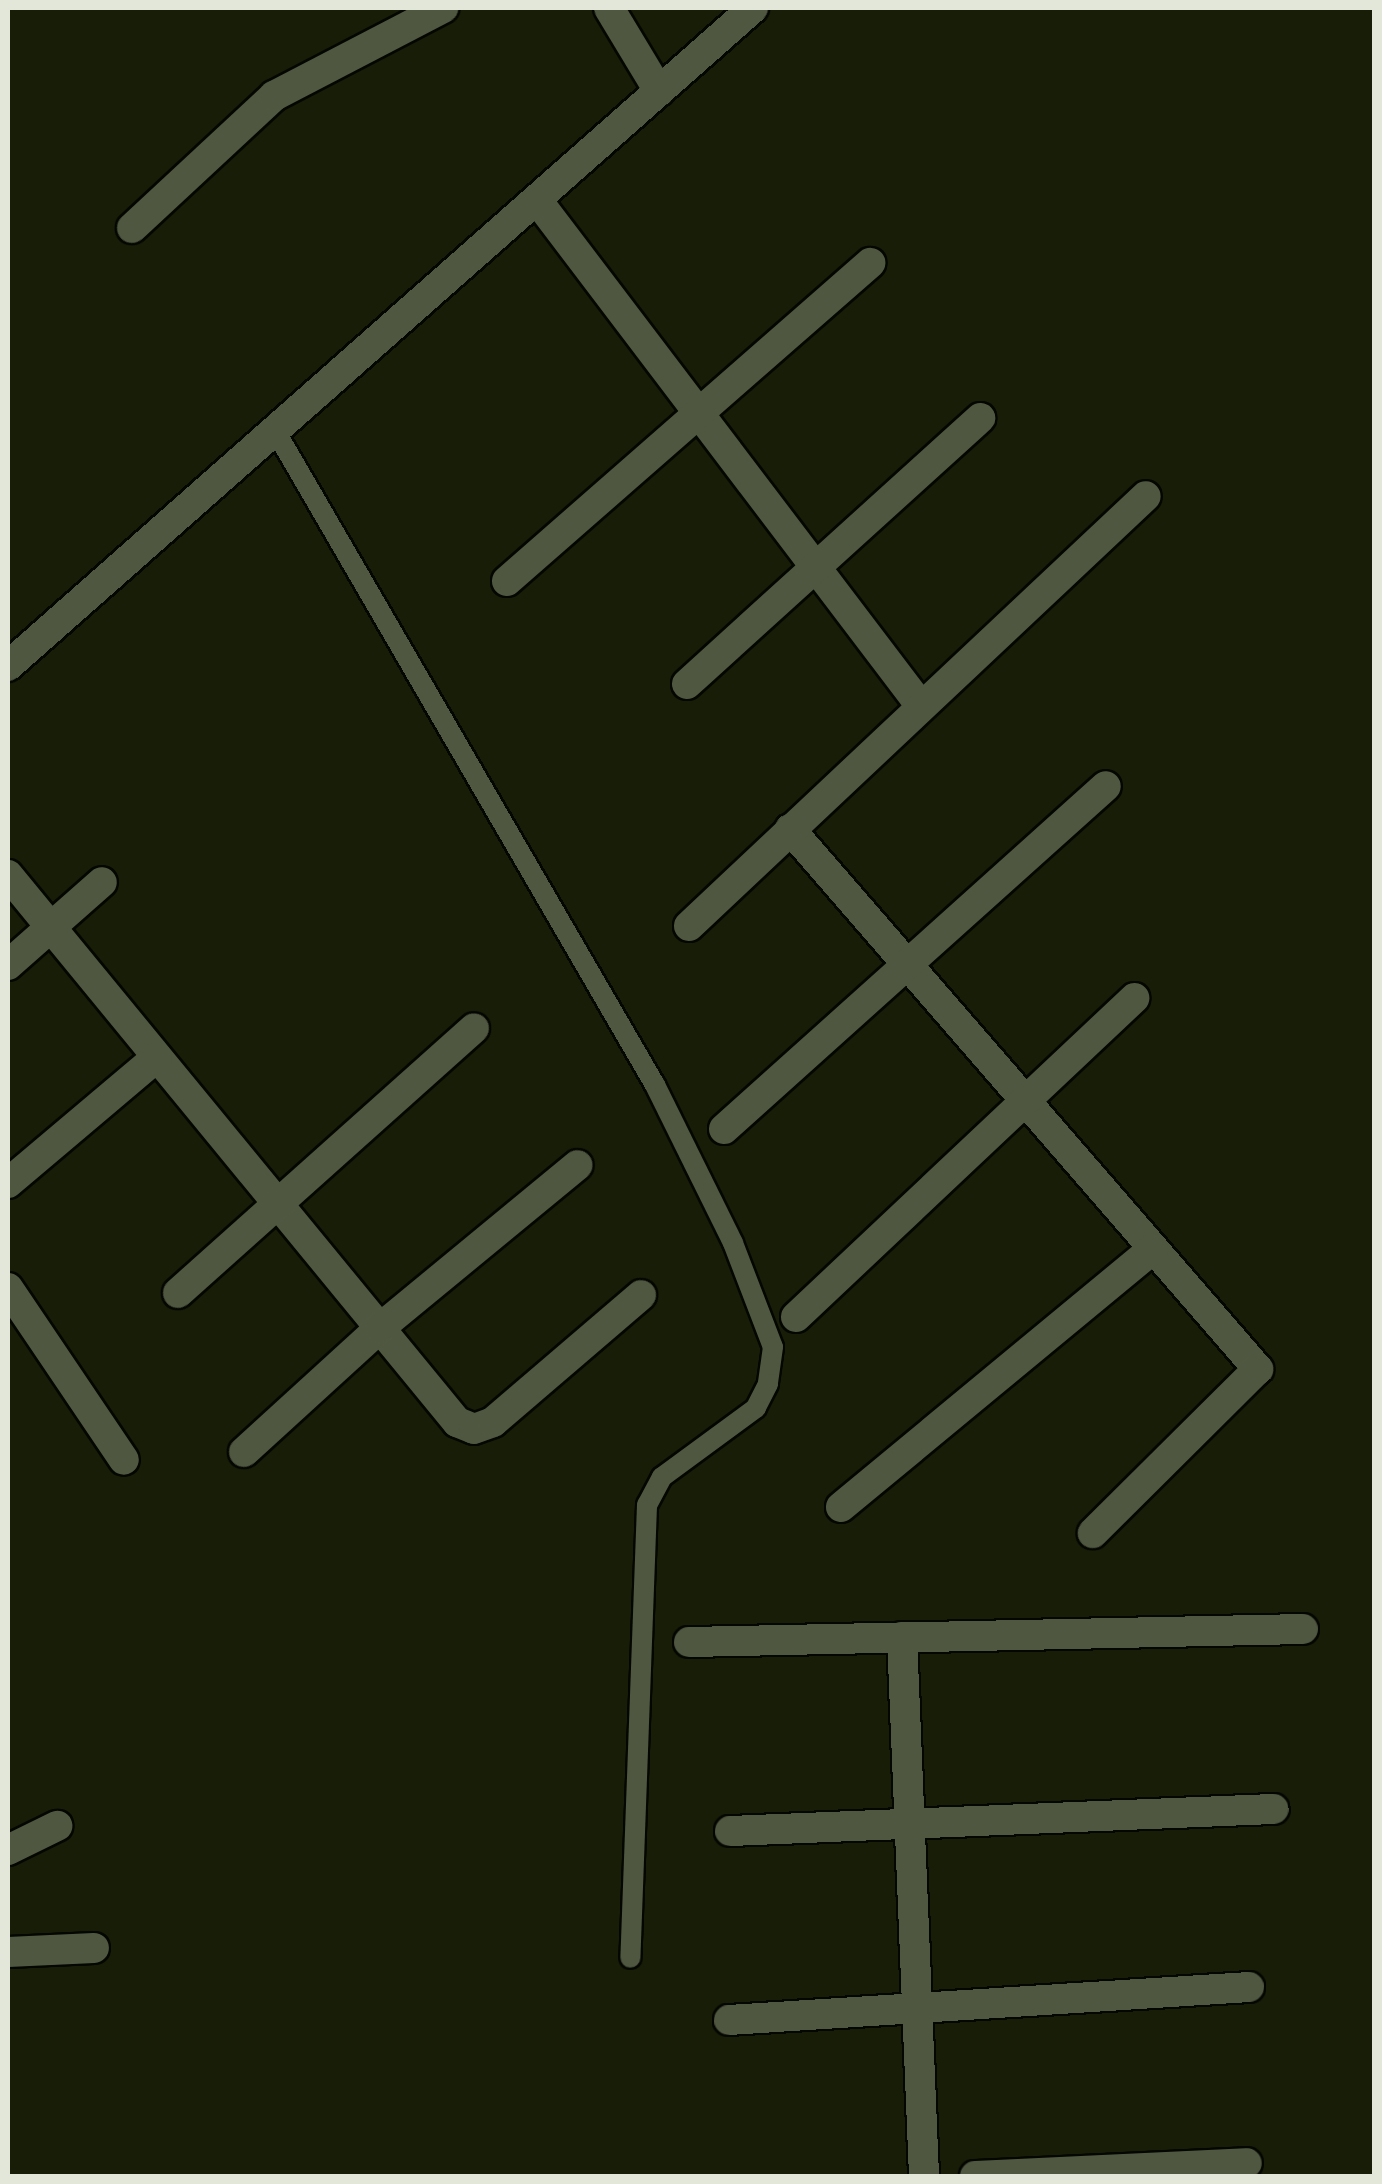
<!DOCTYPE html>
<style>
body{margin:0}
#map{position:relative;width:1382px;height:2184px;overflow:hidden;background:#181d08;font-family:"Libre Baskerville",serif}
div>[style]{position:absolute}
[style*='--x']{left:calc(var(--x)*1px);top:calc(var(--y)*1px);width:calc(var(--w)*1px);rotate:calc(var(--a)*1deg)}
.roads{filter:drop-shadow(2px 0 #040700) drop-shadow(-2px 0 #040700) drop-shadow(0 2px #040700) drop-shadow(0 -2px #040700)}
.lane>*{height:20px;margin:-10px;padding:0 10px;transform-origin:10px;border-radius:10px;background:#505740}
.street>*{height:30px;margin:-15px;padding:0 15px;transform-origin:15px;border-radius:15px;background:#505740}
.secondary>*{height:30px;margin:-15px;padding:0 15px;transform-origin:15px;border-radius:15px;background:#505740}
span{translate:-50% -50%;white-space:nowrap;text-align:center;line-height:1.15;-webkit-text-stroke:9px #050702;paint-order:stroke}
.frame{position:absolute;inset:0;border:10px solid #e3e7da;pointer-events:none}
</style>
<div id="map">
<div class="roads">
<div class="lane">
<i style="--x:276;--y:432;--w:755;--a:59.87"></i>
<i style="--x:655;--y:1085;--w:176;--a:63.7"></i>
<i style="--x:733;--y:1243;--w:111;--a:69"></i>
<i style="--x:773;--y:1347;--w:37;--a:98"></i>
<i style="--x:768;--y:1384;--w:27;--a:117"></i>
<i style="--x:756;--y:1408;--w:117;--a:143.7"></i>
<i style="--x:662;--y:1477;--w:32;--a:118"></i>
<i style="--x:647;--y:1505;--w:453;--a:92.1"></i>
</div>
<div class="street">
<i style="--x:609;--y:8;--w:97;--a:58.9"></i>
<i style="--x:537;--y:200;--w:635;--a:52.81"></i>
<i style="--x:132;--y:228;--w:194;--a:-42.9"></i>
<i style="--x:274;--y:96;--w:191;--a:-27.5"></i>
<i style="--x:507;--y:581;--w:483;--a:-41.2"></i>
<i style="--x:687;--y:684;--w:396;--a:-42.2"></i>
<i style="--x:790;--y:829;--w:715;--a:49.09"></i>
<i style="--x:1258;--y:1369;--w:233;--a:135.2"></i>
<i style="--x:8;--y:875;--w:708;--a:50.62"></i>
<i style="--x:457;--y:1422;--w:18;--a:22"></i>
<i style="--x:474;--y:1429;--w:20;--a:-20"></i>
<i style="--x:493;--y:1422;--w:195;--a:-40.6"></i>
<i style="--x:689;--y:926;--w:627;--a:-43.26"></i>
<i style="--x:8;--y:965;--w:125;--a:-41.4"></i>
<i style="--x:724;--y:1129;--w:513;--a:-41.92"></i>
<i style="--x:8;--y:1183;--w:195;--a:-40.2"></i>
<i style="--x:8;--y:1288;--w:207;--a:56"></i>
<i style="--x:178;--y:1293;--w:397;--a:-41.8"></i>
<i style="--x:796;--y:1317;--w:465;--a:-43.3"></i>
<i style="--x:244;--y:1452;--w:184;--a:-42.4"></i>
<i style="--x:380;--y:1328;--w:256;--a:-39.5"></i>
<i style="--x:841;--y:1507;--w:405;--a:-39.6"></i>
<i style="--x:902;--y:1637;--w:539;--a:87.66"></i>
<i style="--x:689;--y:1642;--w:614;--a:-1.21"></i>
<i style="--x:730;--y:1831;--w:544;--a:-2.32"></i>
<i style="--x:8;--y:1850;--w:55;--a:-26.1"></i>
<i style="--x:8;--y:1952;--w:86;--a:-2.7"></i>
<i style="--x:729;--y:2020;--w:521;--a:-3.63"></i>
<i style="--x:975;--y:2176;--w:272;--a:-2.7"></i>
</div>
<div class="secondary">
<i style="--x:8;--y:666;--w:994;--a:-41.45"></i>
</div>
</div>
<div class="frame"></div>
</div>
